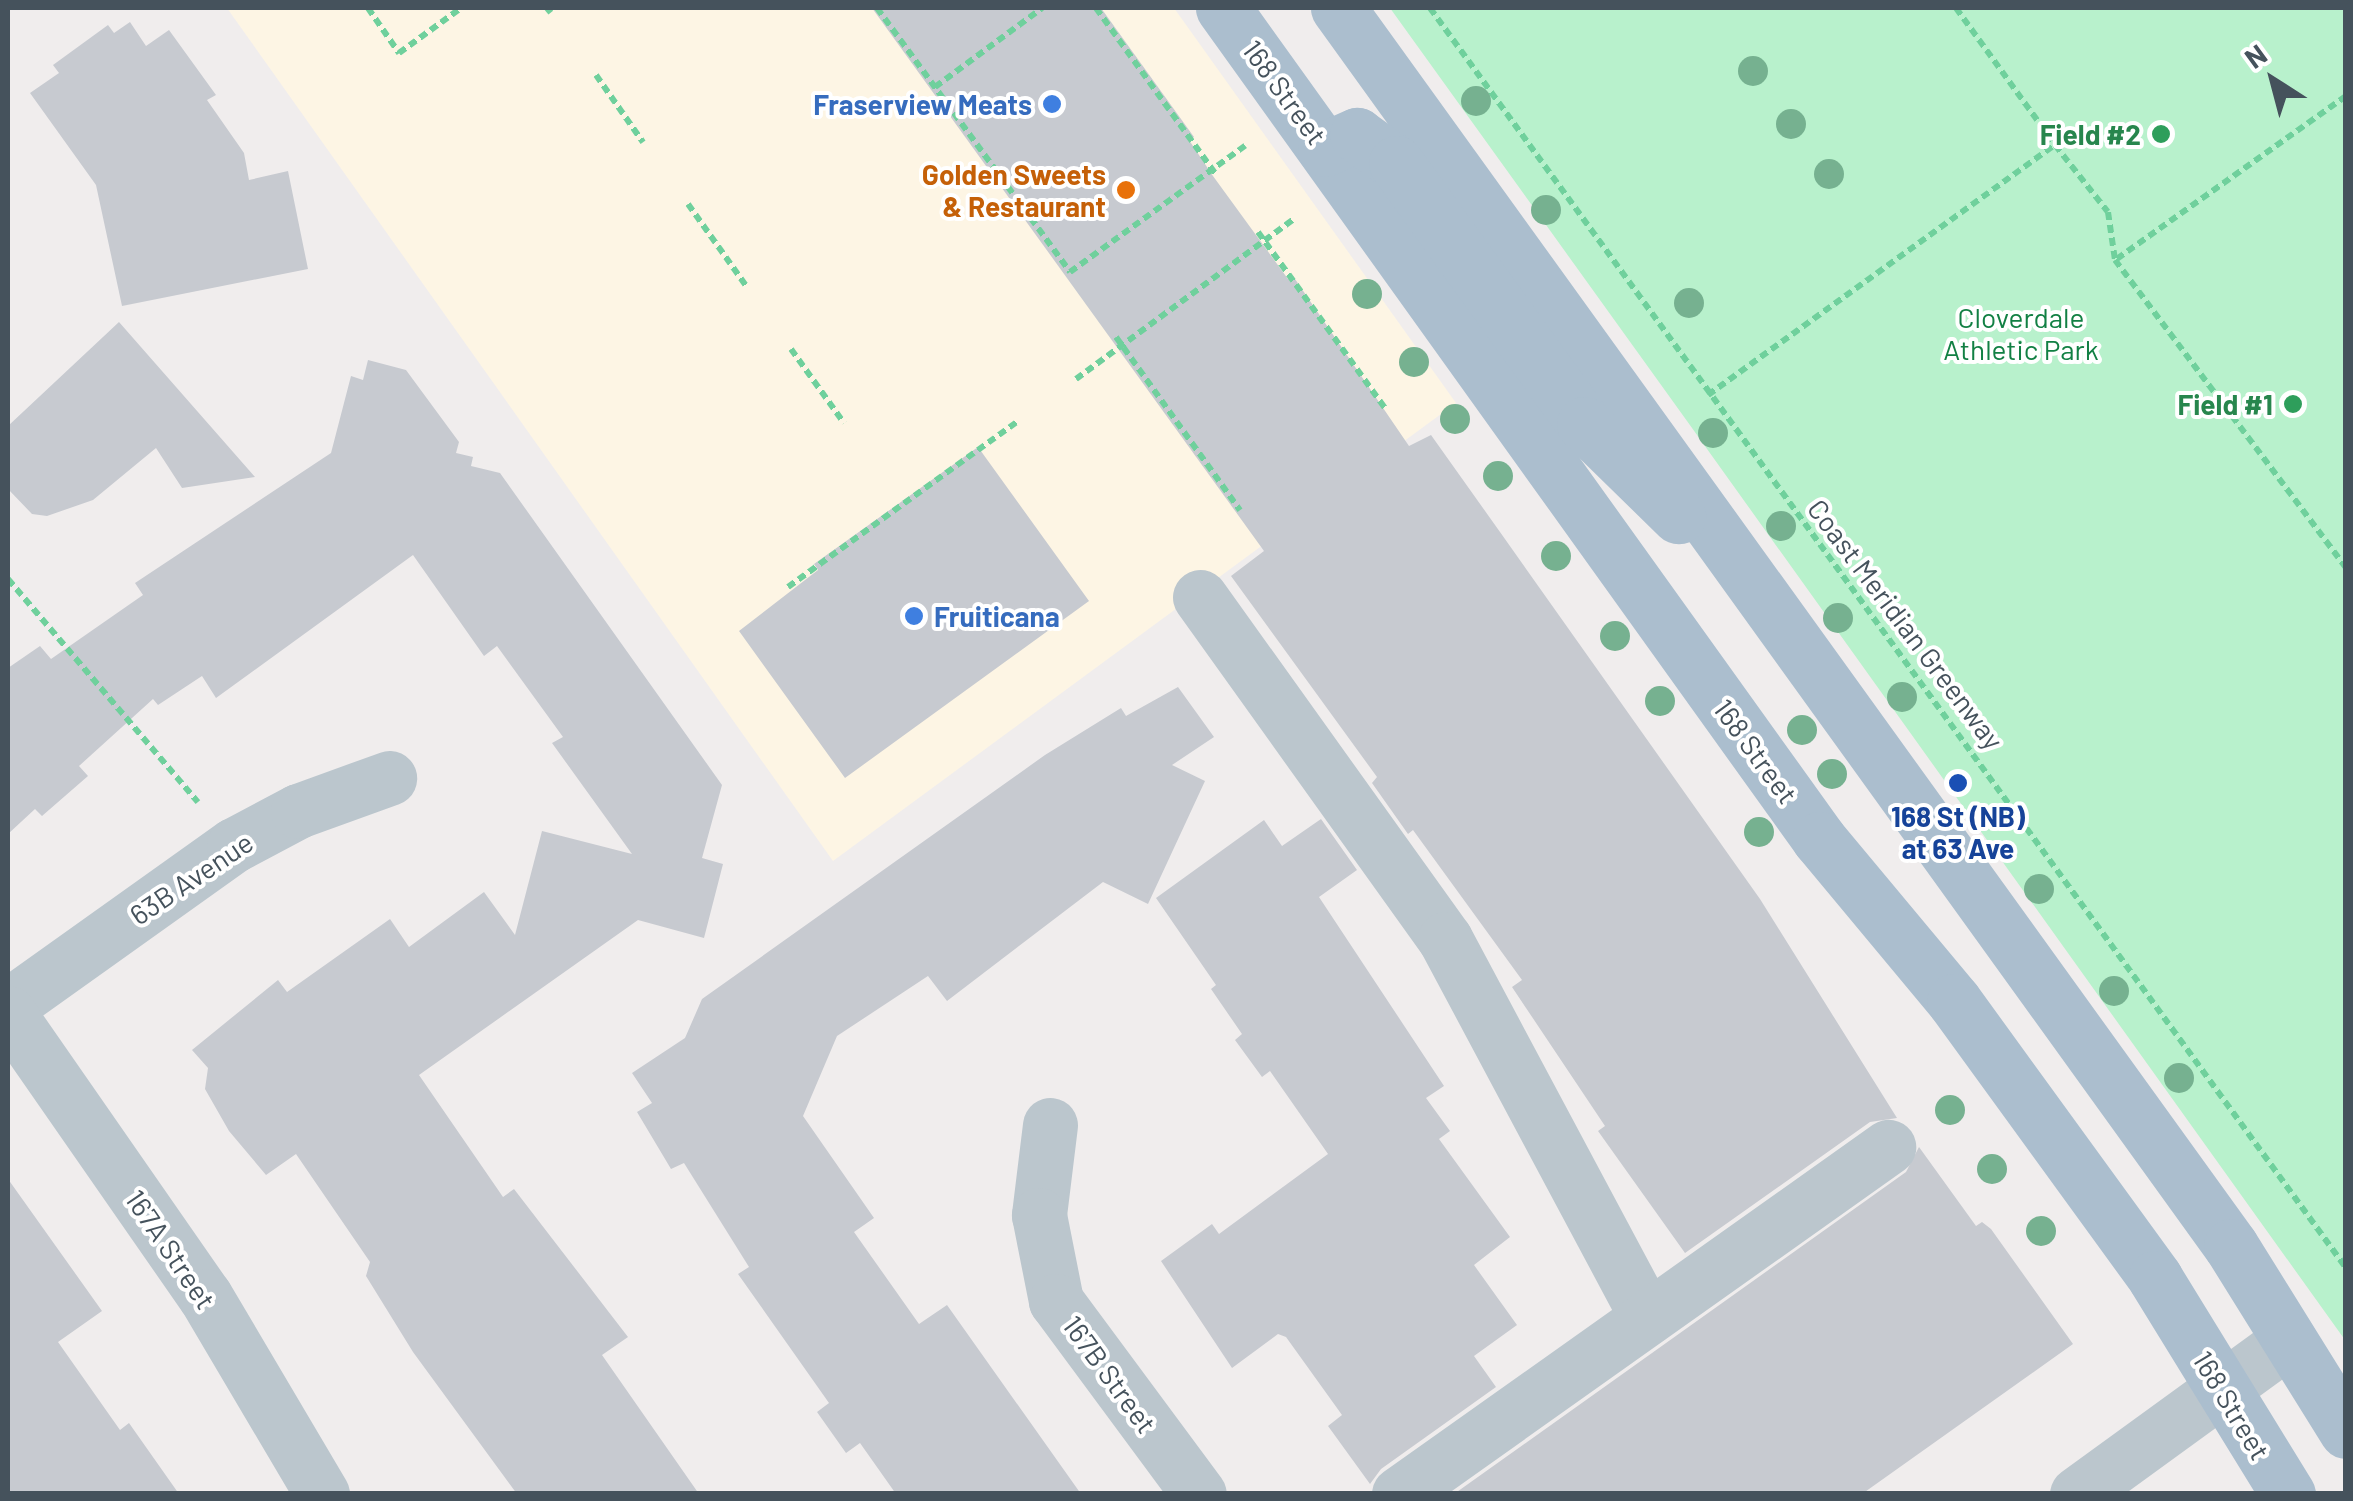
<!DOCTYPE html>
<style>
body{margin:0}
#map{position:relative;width:2353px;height:1501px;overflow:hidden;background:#f0eded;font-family:Barlow,sans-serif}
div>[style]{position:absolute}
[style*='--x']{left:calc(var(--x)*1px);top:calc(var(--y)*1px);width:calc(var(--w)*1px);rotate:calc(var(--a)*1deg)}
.commercial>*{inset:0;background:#fdf5e4}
.green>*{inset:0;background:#b8f1cc}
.building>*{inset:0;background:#c7cad0}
.path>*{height:6px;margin-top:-3px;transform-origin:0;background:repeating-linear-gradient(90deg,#6fd09c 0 8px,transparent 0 13px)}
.minor>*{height:55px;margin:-27.5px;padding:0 27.5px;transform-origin:27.5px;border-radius:27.5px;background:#bbc6cd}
.major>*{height:55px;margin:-27.5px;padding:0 27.5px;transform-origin:27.5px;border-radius:27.5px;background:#abbece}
.trees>*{width:30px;height:30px;margin:-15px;border-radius:50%;background:#76b190}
.dots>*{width:28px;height:28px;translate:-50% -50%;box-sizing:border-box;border:5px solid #fff;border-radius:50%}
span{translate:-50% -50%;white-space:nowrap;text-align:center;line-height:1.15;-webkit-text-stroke:8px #fff;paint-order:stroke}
.street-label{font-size:28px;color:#45525c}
.shop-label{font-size:28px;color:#366cbe;font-weight:700}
.right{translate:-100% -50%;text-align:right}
.left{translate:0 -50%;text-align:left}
.leisure-label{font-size:28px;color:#27864d;font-weight:700}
.food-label{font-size:28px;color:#c56008;font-weight:700}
.park-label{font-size:28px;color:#128044}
.transit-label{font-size:28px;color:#164399;font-weight:700}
.frame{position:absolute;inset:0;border:10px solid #45525c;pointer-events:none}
.north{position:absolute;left:2223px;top:30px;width:100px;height:100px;-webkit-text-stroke:8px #fff;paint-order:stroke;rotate:324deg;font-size:28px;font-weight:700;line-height:40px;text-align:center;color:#45525c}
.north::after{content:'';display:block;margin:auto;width:35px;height:45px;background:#45525c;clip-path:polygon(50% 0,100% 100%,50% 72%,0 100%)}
</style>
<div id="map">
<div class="commercial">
<i style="clip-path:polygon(227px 8px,1174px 8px,1456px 403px,833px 861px)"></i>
</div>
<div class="green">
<i style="clip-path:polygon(1390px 8px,2345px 8px,2345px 1340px,1687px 421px)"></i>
</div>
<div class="building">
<i style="clip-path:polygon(872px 8px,1101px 8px,1194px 137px,1189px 140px,1213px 176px,1288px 279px,1293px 276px,1409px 446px,1431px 435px,1500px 532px,1760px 899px,1897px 1118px,1870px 1122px,1685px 1253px,1598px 1131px,1605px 1126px,1512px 987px,1522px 980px,1413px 830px,1408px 834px,1372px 783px,1377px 777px,1231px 576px,1264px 551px)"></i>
<i style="clip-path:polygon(130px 22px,146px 46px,169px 30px,216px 95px,207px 100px,244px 153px,249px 180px,288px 171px,308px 269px,122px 306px,96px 185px,30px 93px,59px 73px,53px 65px,108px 25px,114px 33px)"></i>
<i style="clip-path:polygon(119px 322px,255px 477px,182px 488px,156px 448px,93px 500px,47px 516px,32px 514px,8px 489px,8px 426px)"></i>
<i style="clip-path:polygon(368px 360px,406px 370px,459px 442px,456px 453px,473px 457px,471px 466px,500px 473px,722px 785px,702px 858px,723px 864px,704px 938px,638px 920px,419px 1075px,503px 1197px,514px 1189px,628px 1337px,602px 1355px,699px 1494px,517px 1494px,413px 1352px,366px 1276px,370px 1262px,296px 1154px,266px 1175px,229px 1131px,205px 1089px,208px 1068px,192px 1050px,278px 980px,287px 992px,390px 919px,409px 947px,484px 892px,515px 935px,542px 831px,632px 854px,552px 743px,563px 737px,497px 646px,484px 656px,413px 555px,216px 698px,202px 676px,158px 705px,153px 699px,79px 766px,88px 776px,42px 816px,35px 809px,8px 834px,8px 668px,40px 646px,51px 659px,143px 595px,135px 583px,331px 453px,351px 376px,363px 380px)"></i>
<i style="clip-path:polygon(978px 447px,1089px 601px,845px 778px,739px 631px,818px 570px,814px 564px)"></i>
<i style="clip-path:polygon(1178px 687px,1214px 737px,1172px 765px,1205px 781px,1148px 904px,1103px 882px,947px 1001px,928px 976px,837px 1036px,803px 1116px,874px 1218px,854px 1232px,919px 1324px,947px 1305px,1081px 1494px,896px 1494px,860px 1443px,846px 1453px,817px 1412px,829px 1403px,738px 1274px,749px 1267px,684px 1163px,671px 1169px,637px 1112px,652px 1103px,632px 1073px,685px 1038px,702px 999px,1045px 755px,1121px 708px,1126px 716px)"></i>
<i style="clip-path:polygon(1321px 819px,1357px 870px,1319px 897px,1444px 1086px,1426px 1098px,1450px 1131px,1439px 1139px,1510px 1237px,1474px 1265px,1517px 1325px,1474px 1356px,1496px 1387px,1381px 1469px,1370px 1484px,1328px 1426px,1342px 1415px,1286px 1337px,1278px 1334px,1232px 1368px,1161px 1261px,1212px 1224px,1219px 1234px,1328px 1154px,1270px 1071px,1262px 1077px,1235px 1040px,1242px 1034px,1211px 989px,1216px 985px,1156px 898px,1264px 820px,1282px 846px)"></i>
<i style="clip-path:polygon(1919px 1147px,1976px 1226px,1982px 1222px,1991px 1229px,2073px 1344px,1862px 1494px,1454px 1494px,1906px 1172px)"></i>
<i style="clip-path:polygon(8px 1179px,102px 1311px,58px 1342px,120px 1430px,129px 1423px,179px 1494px,8px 1494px)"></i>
</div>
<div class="path">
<i style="--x:368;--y:8;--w:55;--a:55.4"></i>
<i style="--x:399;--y:53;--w:77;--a:-36"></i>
<i style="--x:547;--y:8;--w:6;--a:51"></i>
<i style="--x:877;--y:8;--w:327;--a:53.8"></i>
<i style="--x:1070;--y:272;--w:216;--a:-35.8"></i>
<i style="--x:1096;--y:8;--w:207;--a:54.2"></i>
<i style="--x:1430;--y:8;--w:1558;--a:53.98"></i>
<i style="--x:1956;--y:8;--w:169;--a:54.1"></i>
<i style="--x:596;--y:75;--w:82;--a:55"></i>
<i style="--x:935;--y:87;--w:133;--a:-36.4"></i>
<i style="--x:2346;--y:96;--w:283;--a:144.6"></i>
<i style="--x:2115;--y:260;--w:385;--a:53.1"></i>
<i style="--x:688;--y:204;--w:102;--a:54.6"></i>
<i style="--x:1258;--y:232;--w:217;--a:54.2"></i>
<i style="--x:1116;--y:337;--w:213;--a:54.4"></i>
<i style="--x:791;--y:349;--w:91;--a:54.4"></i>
<i style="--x:1076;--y:379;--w:272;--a:-36.3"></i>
<i style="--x:1708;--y:395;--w:428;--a:-35.8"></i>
<i style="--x:2055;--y:145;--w:85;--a:51.7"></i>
<i style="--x:2108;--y:212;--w:49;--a:81.7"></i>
<i style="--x:8;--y:579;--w:293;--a:49.6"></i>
<i style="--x:788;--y:587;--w:284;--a:-35.8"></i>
</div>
<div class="minor">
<i style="--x:1200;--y:597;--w:421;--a:54.4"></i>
<i style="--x:1445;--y:939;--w:429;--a:61.9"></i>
<i style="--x:8;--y:1006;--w:277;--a:-35.5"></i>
<i style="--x:234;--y:845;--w:72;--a:-28"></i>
<i style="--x:298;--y:811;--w:97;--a:-19.9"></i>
<i style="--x:8;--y:1013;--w:345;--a:55.2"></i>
<i style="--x:205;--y:1296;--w:230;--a:59.4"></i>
<i style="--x:1050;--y:1125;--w:91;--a:97"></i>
<i style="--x:1039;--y:1215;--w:88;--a:78.8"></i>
<i style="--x:1056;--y:1301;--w:240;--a:53.5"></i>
<i style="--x:1399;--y:1494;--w:600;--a:-35.36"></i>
<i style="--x:2077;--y:1494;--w:262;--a:-36"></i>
</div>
<div class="major">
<i style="--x:1223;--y:8;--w:1023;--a:54.35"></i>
<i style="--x:1819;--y:839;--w:211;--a:50.2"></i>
<i style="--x:1954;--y:1001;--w:342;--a:54"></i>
<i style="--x:2155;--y:1278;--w:254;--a:58.4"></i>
<i style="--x:1338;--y:8;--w:1526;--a:54.2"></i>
<i style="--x:2231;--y:1246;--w:218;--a:58.1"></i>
<i style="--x:1325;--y:149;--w:35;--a:-24"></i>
<i style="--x:1357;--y:135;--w:48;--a:35.7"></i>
<i style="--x:1396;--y:163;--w:322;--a:54.2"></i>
<i style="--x:1584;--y:424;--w:132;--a:44.4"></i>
</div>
<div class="trees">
<i style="left:1753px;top:71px"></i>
<i style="left:1476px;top:101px"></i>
<i style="left:1791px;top:124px"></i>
<i style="left:1829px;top:174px"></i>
<i style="left:1546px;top:210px"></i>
<i style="left:1367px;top:294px"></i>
<i style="left:1689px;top:303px"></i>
<i style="left:1414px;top:362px"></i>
<i style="left:1455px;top:419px"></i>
<i style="left:1713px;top:433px"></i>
<i style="left:1498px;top:476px"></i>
<i style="left:1781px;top:526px"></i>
<i style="left:1556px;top:556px"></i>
<i style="left:1838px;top:618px"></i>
<i style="left:1615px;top:636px"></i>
<i style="left:1902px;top:697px"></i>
<i style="left:1660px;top:701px"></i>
<i style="left:1802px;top:730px"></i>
<i style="left:1832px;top:774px"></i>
<i style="left:1759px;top:832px"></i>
<i style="left:2039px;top:889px"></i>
<i style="left:2114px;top:991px"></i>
<i style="left:2179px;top:1078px"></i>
<i style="left:1950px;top:1110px"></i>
<i style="left:1992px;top:1169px"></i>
<i style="left:2041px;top:1231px"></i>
</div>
<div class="dots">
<i style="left:1052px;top:104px;background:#3f7fe0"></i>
<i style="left:2161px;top:134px;background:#2e9e5b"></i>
<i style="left:1126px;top:190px;background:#e8710a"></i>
<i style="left:2293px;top:404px;background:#2e9e5b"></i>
<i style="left:914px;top:616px;background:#3f7fe0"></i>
<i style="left:1958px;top:783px;background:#1a4fb4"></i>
</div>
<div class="street-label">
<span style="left:1285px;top:92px;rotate:54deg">168 Street</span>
<span style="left:1906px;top:624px;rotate:53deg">Coast Meridian Greenway</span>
<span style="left:1756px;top:751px;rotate:54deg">168 Street</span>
<span style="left:191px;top:878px;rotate:-34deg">63B Avenue</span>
<span style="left:171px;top:1249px;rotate:56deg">167A Street</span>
<span style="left:1110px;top:1374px;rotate:54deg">167B Street</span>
<span style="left:2232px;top:1405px;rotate:59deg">168 Street</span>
</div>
<div class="shop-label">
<span class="right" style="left:1032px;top:104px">Fraserview Meats</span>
<span class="left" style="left:934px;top:616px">Fruiticana</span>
</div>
<div class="leisure-label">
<span class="right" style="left:2141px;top:134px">Field #2</span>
<span class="right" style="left:2273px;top:404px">Field #1</span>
</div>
<div class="food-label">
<span class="right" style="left:1106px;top:190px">Golden Sweets<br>&amp; Restaurant</span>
</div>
<div class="park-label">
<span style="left:2021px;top:333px">Cloverdale<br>Athletic Park</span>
</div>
<div class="transit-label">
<span style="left:1958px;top:832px">168 St (NB)<br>at 63 Ave</span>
</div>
<div class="frame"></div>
<div class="north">N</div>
</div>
